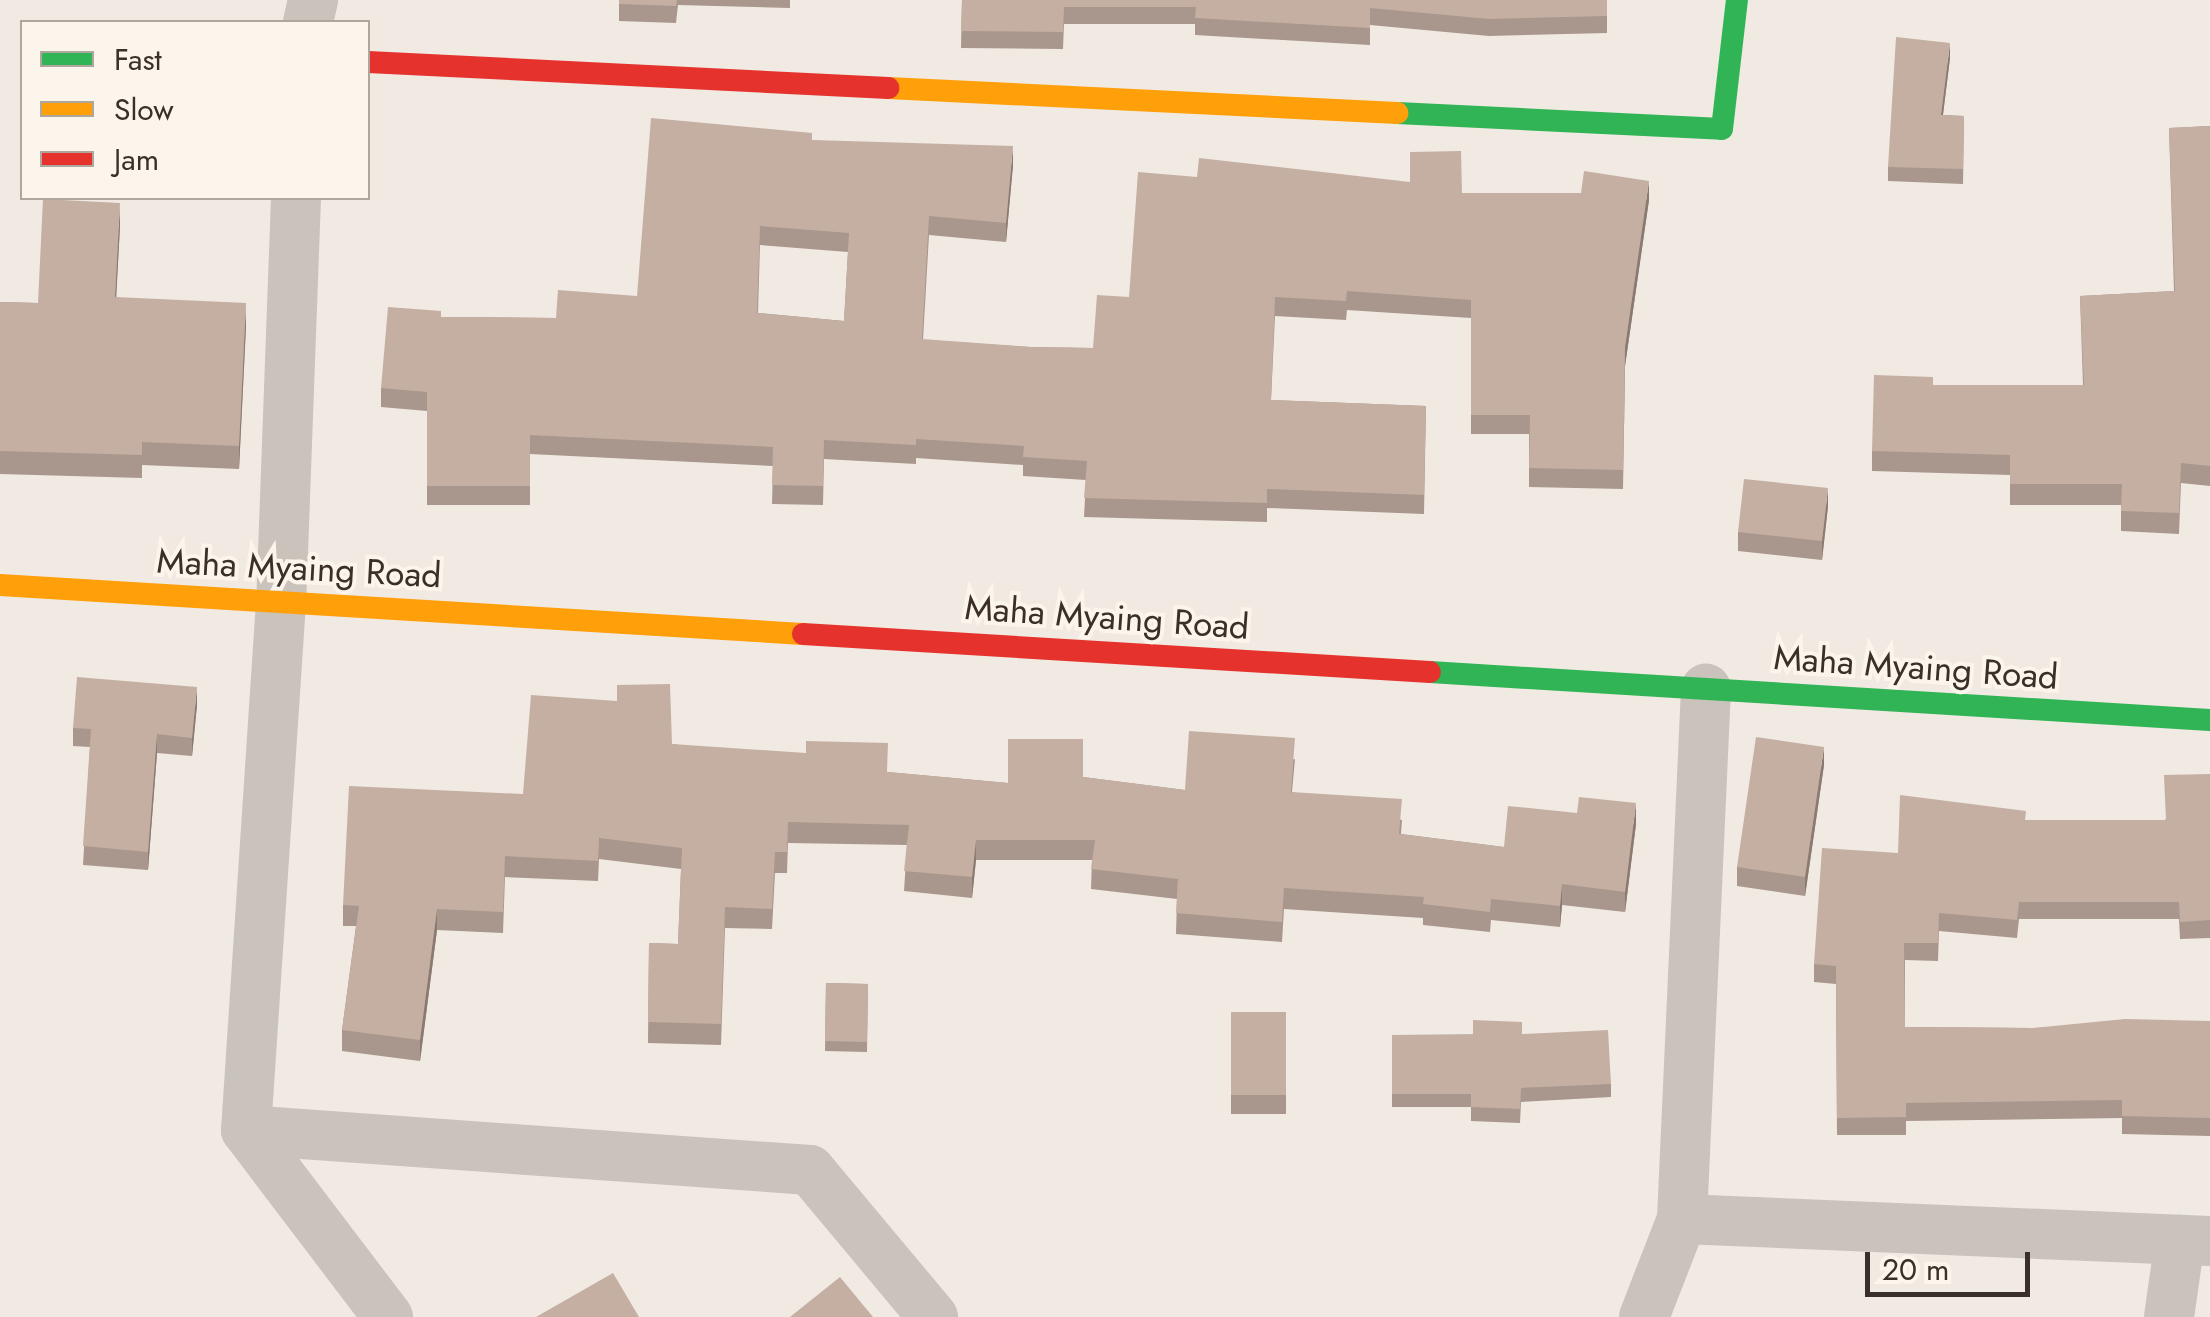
<!DOCTYPE html>
<style>
body{margin:0}
#map{position:relative;width:2210px;height:1317px;overflow:hidden;background:#f0eae3;font-family:Jost,sans-serif}
div>[style]{position:absolute}
[style*='--x']{left:calc(var(--x)*1px);top:calc(var(--y)*1px);width:calc(var(--w)*1px);rotate:calc(var(--a)*1deg)}
.street>*{height:50px;margin:-25px;padding:0 25px;transform-origin:25px;border-radius:25px;background:#c9c3bc}
.fast>*{height:22px;margin:-11px;padding:0 11px;transform-origin:11px;border-radius:11px;background:#30b455}
.slow>*{height:22px;margin:-11px;padding:0 11px;transform-origin:11px;border-radius:11px;background:#ff9f0a}
.jam>*{height:22px;margin:-11px;padding:0 11px;transform-origin:11px;border-radius:11px;background:#e5322d}
.wall>*{inset:0;background:#a9968c}
.shaded-wall>*{inset:0;background:#8a7a72}
.building>*{inset:0;background:#c5afa3}
span{translate:-50% -50%;white-space:nowrap;text-align:center;line-height:1.15;-webkit-text-stroke:8px #fcf5eb;paint-order:stroke}
.street-label{font-size:35px;color:#3b2f29}
.legend{position:absolute;left:20px;top:20px;width:350px;height:180px;box-sizing:border-box;background:#fcf5eb;border:2px solid #afa69d;margin:0;padding:12px 18px;list-style:none;font-size:30px;color:#3b2f29}
.legend li{display:flex;align-items:center;gap:20px;height:50px}
.legend b{width:50px;border:2px solid #afa69d}
.scale{position:absolute;left:1865px;top:1252px;width:165px;height:45px;box-sizing:border-box;border:5px solid #3b2f29;border-top:0;padding-left:12px;font-size:30px;line-height:35px;white-space:nowrap;color:#3b2f29;-webkit-text-stroke:8px #fcf5eb;paint-order:stroke}
</style>
<div id="map">
<div class="street">
<i style="--x:308;--y:22;--w:23;--a:-77"></i>
<i style="--x:296;--y:198;--w:404;--a:92.1"></i>
<i style="--x:281;--y:602;--w:529;--a:93.79"></i>
<i style="--x:246;--y:1130;--w:235;--a:52.8"></i>
<i style="--x:246;--y:1130;--w:565;--a:4.06"></i>
<i style="--x:810;--y:1170;--w:192;--a:50.1"></i>
<i style="--x:1682;--y:1219;--w:528;--a:2.39"></i>
<i style="--x:1644;--y:1317;--w:105;--a:-68.8"></i>
<i style="--x:1682;--y:1219;--w:531;--a:-87.41"></i>
<i style="--x:2169;--y:1317;--w:78;--a:-81.9"></i>
</div>
<div class="fast">
<i style="--x:1397;--y:113;--w:325;--a:2.8"></i>
<i style="--x:1722;--y:129;--w:130;--a:-83.4"></i>
<i style="--x:1430;--y:672;--w:781;--a:3.52"></i>
</div>
<div class="slow">
<i style="--x:888;--y:88;--w:510;--a:2.81"></i>
<i style="--x:0;--y:585;--w:804;--a:3.49"></i>
</div>
<div class="jam">
<i style="--x:368;--y:62;--w:521;--a:2.86"></i>
<i style="--x:803;--y:634;--w:628;--a:3.47"></i>
</div>
<div class="wall">
<i style="clip-path:polygon(619px 0,790px 0,790px 8px,678px 5px,676px 23px,619px 21px)"></i>
<i style="clip-path:polygon(962px 0,1607px 0,1607px 33px,1489px 36px,1370px 25px,1370px 45px,1195px 35px,1195px 24px,1064px 24px,1063px 49px,961px 48px)"></i>
<i style="clip-path:polygon(1950px 58px,1943px 115px,1964px 116px,1963px 184px,1888px 181px,1888px 167px)"></i>
<i style="clip-path:polygon(2210px 126px,2210px 486px,2181px 483px,2179px 534px,2121px 531px,2121px 505px,2010px 505px,2010px 475px,1872px 471px,1872px 451px,1933px 385px,2083px 385px,2080px 296px,2174px 291px,2169px 128px)"></i>
<i style="clip-path:polygon(evenodd,812px 141px,1013px 165px,1006px 242px,929px 235px,923px 340px,1030px 347px,1093px 348px,1129px 297px,1197px 177px,1462px 193px,1649px 200px,1625px 366px,1623px 489px,1529px 487px,1529px 434px,1471px 434px,1471px 318px,1347px 310px,1346px 320px,1275px 316px,1271px 400px,1426px 406px,1424px 514px,1267px 508px,1267px 522px,1084px 517px,1086px 480px,1023px 476px,1023px 465px,916px 458px,916px 464px,824px 459px,823px 505px,772px 504px,773px 466px,530px 454px,530px 505px,427px 505px,427px 411px,381px 407px,381px 388px,441px 317px,556px 318px,637px 296px,812px 141px,760px 245px,848px 252px,844px 321px,758px 313px,760px 245px)"></i>
<i style="clip-path:polygon(120px 226px,116px 297px,246px 326px,239px 469px,142px 465px,142px 478px,0 474px,0 302px,38px 303px)"></i>
<i style="clip-path:polygon(1828px 506px,1822px 560px,1738px 551px,1738px 532px)"></i>
<i style="clip-path:polygon(197px 705px,192px 756px,157px 753px,148px 870px,83px 865px,90px 747px,73px 746px,73px 728px)"></i>
<i style="clip-path:polygon(672px 744px,888px 772px,1008px 783px,1083px 777px,1185px 790px,1295px 759px,1292px 792px,1402px 820px,1401px 834px,1504px 847px,1636px 824px,1625px 912px,1562px 905px,1560px 927px,1491px 920px,1490px 932px,1423px 925px,1423px 918px,1284px 909px,1282px 942px,1176px 934px,1177px 899px,1091px 889px,1092px 860px,976px 860px,972px 898px,904px 891px,907px 845px,788px 843px,787px 873px,775px 873px,772px 929px,725px 928px,721px 1045px,648px 1043px,649px 943px,678px 944px,681px 869px,599px 859px,598px 881px,505px 877px,503px 933px,437px 930px,420px 1061px,342px 1051px,342px 1030px,356px 926px,343px 926px,343px 905px,523px 794px)"></i>
<i style="clip-path:polygon(1824px 765px,1805px 896px,1737px 886px,1737px 867px)"></i>
<i style="clip-path:polygon(2210px 774px,2210px 938px,2180px 939px,2179px 919px,2019px 919px,2017px 938px,1939px 931px,1938px 961px,1905px 960px,1905px 1027px,2033px 1028px,2210px 1021px,2210px 1136px,2122px 1134px,2122px 1118px,1906px 1121px,1906px 1135px,1837px 1135px,1836px 984px,1814px 982px,1814px 964px,1898px 853px,2026px 820px,2165px 820px)"></i>
<i style="clip-path:polygon(826px 983px,868px 984px,867px 1052px,825px 1051px)"></i>
<i style="clip-path:polygon(1231px 1012px,1286px 1012px,1286px 1114px,1231px 1114px)"></i>
<i style="clip-path:polygon(1522px 1034px,1611px 1084px,1611px 1097px,1521px 1102px,1520px 1123px,1471px 1121px,1471px 1107px,1392px 1107px,1392px 1035px)"></i>
</div>
<div class="shaded-wall">
<i style="clip-path:polygon(1950px 43px,1950px 58px,1941px 130px,1941px 115px)"></i>
<i style="clip-path:polygon(1013px 146px,1013px 165px,1006px 242px,1006px 223px)"></i>
<i style="clip-path:polygon(1649px 181px,1649px 200px,1625px 366px,1623px 489px,1625px 347px)"></i>
<i style="clip-path:polygon(120px 203px,120px 226px,115px 320px,115px 297px)"></i>
<i style="clip-path:polygon(246px 303px,246px 326px,239px 469px,239px 446px)"></i>
<i style="clip-path:polygon(1828px 488px,1828px 506px,1822px 560px,1822px 541px)"></i>
<i style="clip-path:polygon(197px 687px,197px 705px,192px 756px,192px 738px)"></i>
<i style="clip-path:polygon(157px 734px,157px 753px,148px 870px,148px 852px)"></i>
<i style="clip-path:polygon(1824px 747px,1824px 765px,1805px 896px,1805px 877px)"></i>
<i style="clip-path:polygon(1636px 803px,1636px 824px,1625px 912px,1625px 892px)"></i>
<i style="clip-path:polygon(976px 840px,976px 860px,972px 898px,972px 877px)"></i>
<i style="clip-path:polygon(1562px 884px,1562px 905px,1560px 927px,1560px 906px)"></i>
<i style="clip-path:polygon(437px 909px,437px 930px,420px 1061px,420px 1040px)"></i>
</div>
<div class="building">
<i style="clip-path:polygon(619px 0,677px 0,676px 6px,619px 4px)"></i>
<i style="clip-path:polygon(962px 0,1607px 0,1607px 16px,1489px 19px,1370px 8px,1370px 28px,1195px 18px,1196px 7px,1064px 7px,1063px 32px,961px 31px)"></i>
<i style="clip-path:polygon(1896px 37px,1950px 43px,1941px 115px,1964px 116px,1963px 169px,1888px 167px)"></i>
<i style="clip-path:polygon(evenodd,651px 118px,812px 133px,812px 140px,1013px 146px,1006px 223px,929px 216px,922px 339px,1030px 347px,1093px 348px,1097px 295px,1129px 297px,1138px 172px,1197px 177px,1199px 158px,1410px 182px,1410px 152px,1461px 151px,1462px 193px,1581px 193px,1584px 171px,1649px 181px,1625px 347px,1623px 470px,1529px 468px,1530px 415px,1471px 415px,1471px 300px,1347px 291px,1346px 301px,1275px 297px,1271px 400px,1426px 406px,1424px 495px,1267px 489px,1267px 503px,1084px 498px,1087px 461px,1023px 457px,1024px 446px,916px 439px,916px 445px,824px 440px,823px 486px,772px 485px,773px 447px,530px 435px,530px 486px,427px 486px,427px 392px,381px 388px,388px 307px,441px 311px,441px 317px,556px 318px,558px 290px,637px 296px,651px 118px,760px 226px,849px 233px,844px 321px,757px 313px,760px 226px)"></i>
<i style="clip-path:polygon(2210px 126px,2210px 466px,2181px 463px,2179px 513px,2121px 511px,2122px 484px,2010px 484px,2010px 455px,1872px 451px,1874px 375px,1933px 377px,1933px 385px,2084px 385px,2080px 296px,2175px 291px,2169px 128px)"></i>
<i style="clip-path:polygon(43px 199px,120px 203px,115px 297px,246px 303px,239px 446px,142px 442px,142px 455px,0 451px,0 302px,38px 303px)"></i>
<i style="clip-path:polygon(1744px 479px,1828px 488px,1822px 541px,1738px 532px)"></i>
<i style="clip-path:polygon(77px 677px,197px 687px,192px 738px,157px 734px,148px 852px,83px 846px,91px 729px,73px 728px)"></i>
<i style="clip-path:polygon(670px 684px,672px 744px,806px 753px,806px 741px,888px 743px,887px 772px,1008px 783px,1008px 739px,1083px 739px,1083px 777px,1185px 790px,1189px 731px,1295px 738px,1291px 792px,1402px 799px,1399px 834px,1504px 847px,1508px 806px,1577px 813px,1579px 797px,1636px 803px,1625px 892px,1562px 884px,1560px 906px,1491px 899px,1490px 912px,1423px 904px,1424px 897px,1284px 888px,1282px 922px,1176px 913px,1178px 879px,1091px 869px,1095px 840px,976px 840px,972px 877px,904px 871px,909px 825px,788px 822px,787px 852px,775px 852px,772px 909px,725px 907px,721px 1024px,648px 1022px,649px 943px,678px 944px,682px 848px,599px 838px,598px 861px,505px 856px,503px 912px,437px 909px,420px 1040px,342px 1030px,359px 906px,343px 905px,349px 786px,523px 794px,531px 695px,617px 701px,617px 685px)"></i>
<i style="clip-path:polygon(1756px 737px,1824px 747px,1805px 877px,1737px 867px)"></i>
<i style="clip-path:polygon(2210px 774px,2210px 920px,2180px 922px,2179px 902px,2019px 902px,2017px 920px,1939px 913px,1938px 943px,1904px 943px,1905px 1027px,2033px 1028px,2125px 1019px,2210px 1021px,2210px 1118px,2122px 1116px,2122px 1100px,1906px 1103px,1906px 1117px,1837px 1118px,1836px 966px,1814px 964px,1822px 848px,1898px 853px,1900px 795px,2026px 811px,2025px 820px,2166px 820px,2164px 775px)"></i>
<i style="clip-path:polygon(826px 983px,868px 984px,867px 1042px,825px 1041px)"></i>
<i style="clip-path:polygon(1231px 1012px,1286px 1012px,1286px 1095px,1231px 1095px)"></i>
<i style="clip-path:polygon(1473px 1020px,1522px 1022px,1522px 1034px,1608px 1030px,1611px 1084px,1521px 1088px,1520px 1109px,1471px 1107px,1471px 1094px,1392px 1094px,1392px 1035px,1473px 1035px)"></i>
<i style="clip-path:polygon(613px 1273px,639px 1317px,536px 1317px)"></i>
<i style="clip-path:polygon(840px 1277px,873px 1317px,790px 1317px)"></i>
</div>
<div class="street-label">
<span style="left:299px;top:568px;rotate:3deg">Maha Myaing Road</span>
<span style="left:1107px;top:617px;rotate:4deg">Maha Myaing Road</span>
<span style="left:1916px;top:667px;rotate:4deg">Maha Myaing Road</span>
</div>
<ul class="legend">
<li><b style="height:12px;background:#30b455"></b>Fast</li>
<li><b style="height:12px;background:#ff9f0a"></b>Slow</li>
<li><b style="height:12px;background:#e5322d"></b>Jam</li>
</ul>
<div class="scale">20 m</div>
</div>
